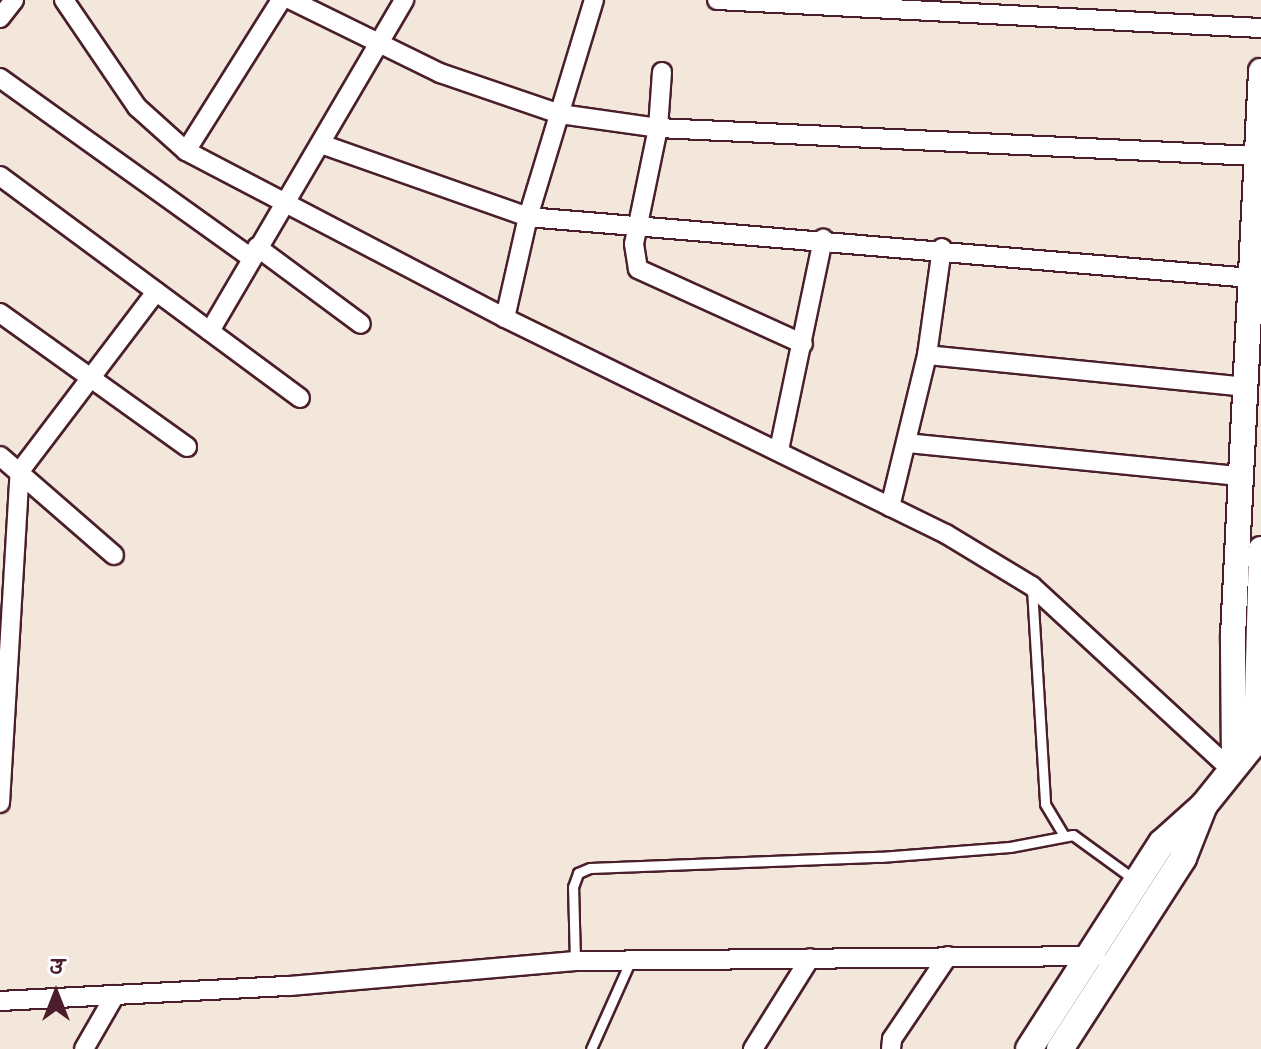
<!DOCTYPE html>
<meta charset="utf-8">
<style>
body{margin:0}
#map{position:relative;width:1261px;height:1049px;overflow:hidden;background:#f3e7db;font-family:Kalam,"Playpen Sans Deva",sans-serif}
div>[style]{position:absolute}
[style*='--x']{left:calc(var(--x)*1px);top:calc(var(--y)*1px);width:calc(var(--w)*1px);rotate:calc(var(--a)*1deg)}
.roads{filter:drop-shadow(2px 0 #4a1f2b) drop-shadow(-2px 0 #4a1f2b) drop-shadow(0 2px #4a1f2b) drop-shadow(0 -2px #4a1f2b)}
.service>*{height:9px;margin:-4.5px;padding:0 4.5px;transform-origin:4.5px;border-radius:4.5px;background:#fff}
.minor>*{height:18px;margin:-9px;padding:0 9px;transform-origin:9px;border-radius:9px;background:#fff}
.tertiary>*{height:24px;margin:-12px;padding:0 12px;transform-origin:12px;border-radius:12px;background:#fff}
.secondary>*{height:26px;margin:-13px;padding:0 13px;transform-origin:13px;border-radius:13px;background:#fff}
span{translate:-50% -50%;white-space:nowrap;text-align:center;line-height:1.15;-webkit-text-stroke:6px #fff;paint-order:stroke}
.north{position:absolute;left:16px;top:953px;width:80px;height:80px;-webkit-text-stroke:6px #fff;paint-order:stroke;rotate:0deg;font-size:22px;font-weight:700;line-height:32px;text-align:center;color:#4a1f2b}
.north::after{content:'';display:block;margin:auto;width:28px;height:36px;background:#4a1f2b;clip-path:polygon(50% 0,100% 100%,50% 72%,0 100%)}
</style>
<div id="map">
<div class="roads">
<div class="service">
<i style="--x:1032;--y:589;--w:215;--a:86.5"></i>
<i style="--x:1045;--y:804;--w:37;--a:59"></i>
<i style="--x:575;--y:961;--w:74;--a:-91.5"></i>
<i style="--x:573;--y:887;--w:15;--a:-70"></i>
<i style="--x:578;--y:873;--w:13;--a:-23"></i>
<i style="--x:590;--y:868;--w:290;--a:-2.2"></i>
<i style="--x:880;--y:857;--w:130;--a:-4.4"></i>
<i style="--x:1010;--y:847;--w:64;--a:-10.8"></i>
<i style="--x:1073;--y:835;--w:77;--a:36"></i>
<i style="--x:591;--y:1049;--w:95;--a:-65.9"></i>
</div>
<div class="minor">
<i style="--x:64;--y:0;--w:130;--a:55.7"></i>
<i style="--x:137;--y:107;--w:66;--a:41.9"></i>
<i style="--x:186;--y:151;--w:360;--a:27.6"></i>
<i style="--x:505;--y:318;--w:491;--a:26.1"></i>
<i style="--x:946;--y:534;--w:100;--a:31.2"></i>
<i style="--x:1032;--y:586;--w:268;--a:42.7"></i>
<i style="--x:291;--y:0;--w:166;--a:26.1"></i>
<i style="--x:440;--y:73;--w:127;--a:18.9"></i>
<i style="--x:560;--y:114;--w:99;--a:8.1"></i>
<i style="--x:658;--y:128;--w:600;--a:2.68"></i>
<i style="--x:717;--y:0;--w:545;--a:2.95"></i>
<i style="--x:0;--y:18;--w:23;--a:-52"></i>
<i style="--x:662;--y:72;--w:56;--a:94.1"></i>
<i style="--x:658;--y:128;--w:118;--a:101.7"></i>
<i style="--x:634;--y:244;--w:25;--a:81"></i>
<i style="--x:638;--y:269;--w:181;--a:24.4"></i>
<i style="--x:0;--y:78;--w:307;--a:35.6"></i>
<i style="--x:321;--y:144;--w:219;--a:19.4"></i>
<i style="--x:528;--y:217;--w:726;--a:4.82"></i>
<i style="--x:186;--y:151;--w:178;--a:-57.8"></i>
<i style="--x:0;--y:176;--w:373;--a:36.5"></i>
<i style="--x:257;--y:247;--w:129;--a:36.5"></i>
<i style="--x:0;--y:313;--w:230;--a:35.6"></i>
<i style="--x:505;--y:318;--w:104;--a:-77.2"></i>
<i style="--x:528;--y:217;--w:227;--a:-73.1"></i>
<i style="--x:210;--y:331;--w:384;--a:-59.6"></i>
<i style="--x:927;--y:355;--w:320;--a:5.7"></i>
<i style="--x:907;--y:443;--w:335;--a:5.7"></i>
<i style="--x:779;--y:450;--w:216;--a:-78.2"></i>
<i style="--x:0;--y:456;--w:151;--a:41"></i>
<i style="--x:890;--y:507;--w:156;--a:-76.3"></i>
<i style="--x:927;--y:355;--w:108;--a:-82"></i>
<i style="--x:0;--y:803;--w:333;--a:-86.6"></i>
<i style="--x:20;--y:471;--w:225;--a:-52.8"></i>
<i style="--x:0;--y:1001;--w:290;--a:-3"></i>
<i style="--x:290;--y:986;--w:286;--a:-5"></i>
<i style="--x:575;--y:961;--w:521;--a:-0.55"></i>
<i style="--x:84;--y:1049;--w:62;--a:-60.1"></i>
<i style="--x:753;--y:1049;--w:107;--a:-57.9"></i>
<i style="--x:891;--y:1049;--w:10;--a:-84"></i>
<i style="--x:892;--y:1039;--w:100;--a:-56"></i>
</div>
<div class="tertiary">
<i style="--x:1256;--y:739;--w:190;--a:-88.5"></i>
<i style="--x:1234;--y:762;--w:126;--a:-90.5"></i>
<i style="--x:1233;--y:636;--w:566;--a:-87.16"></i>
</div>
<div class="secondary">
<i style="--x:1029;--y:1049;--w:245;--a:-57.2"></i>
<i style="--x:1162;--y:843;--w:57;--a:-42.1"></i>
<i style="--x:1060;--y:1049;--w:227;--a:-57.2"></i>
<i style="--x:1183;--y:858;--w:57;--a:-68.4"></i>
<i style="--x:1204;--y:805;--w:91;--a:-51.2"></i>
</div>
</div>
<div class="north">उ</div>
</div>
